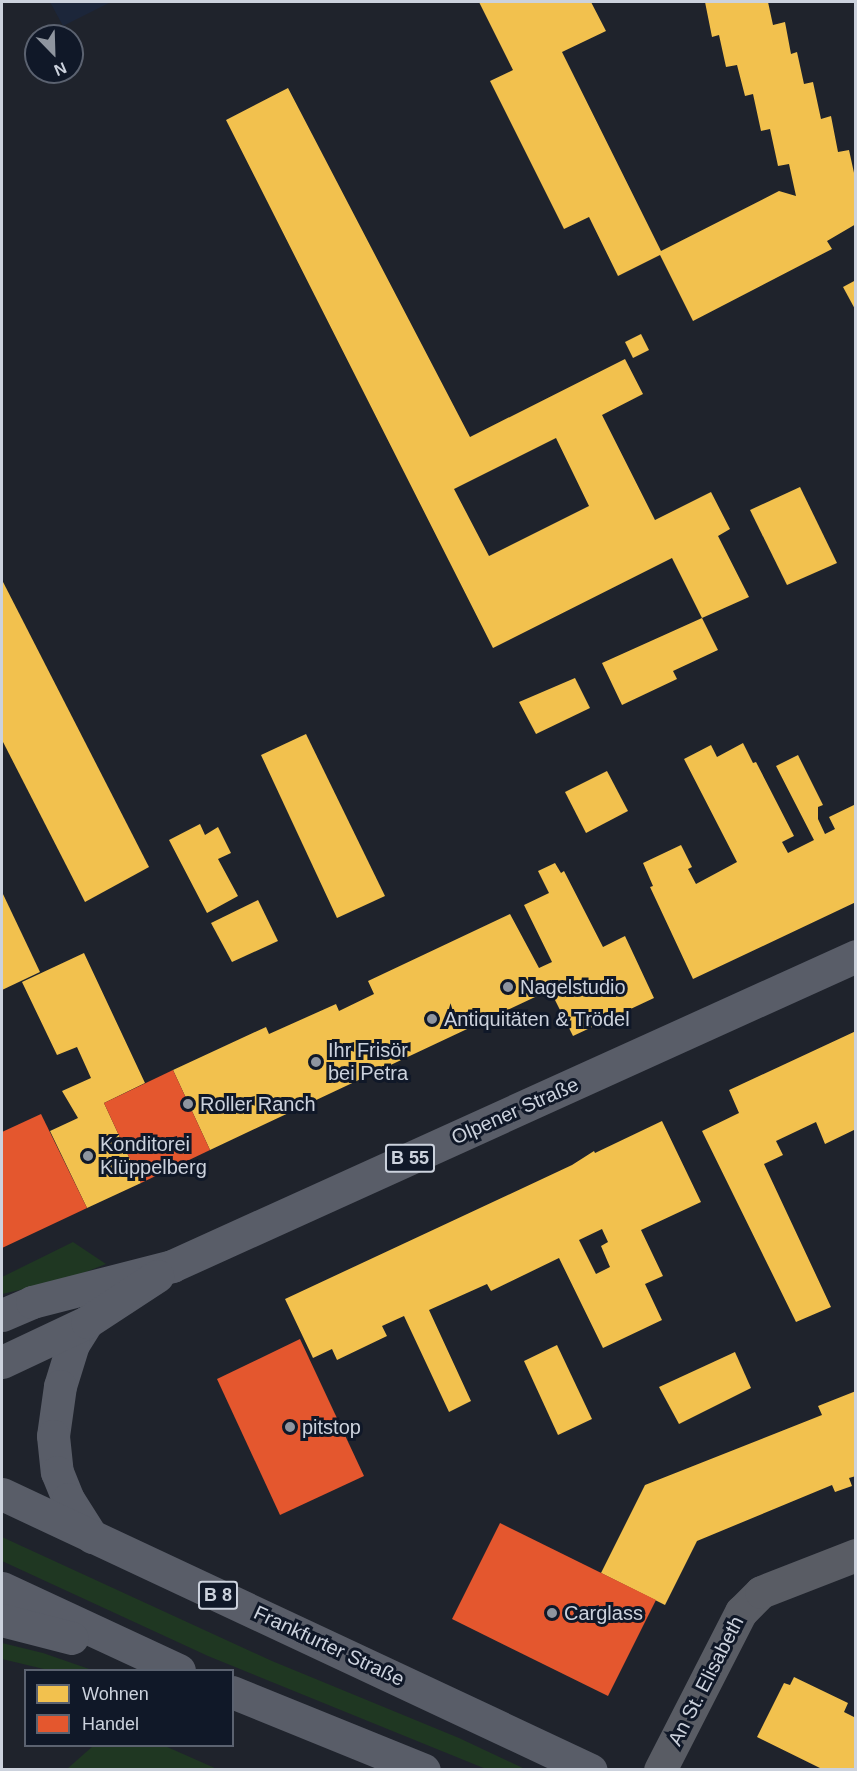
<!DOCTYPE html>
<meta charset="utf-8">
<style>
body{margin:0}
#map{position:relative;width:857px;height:1771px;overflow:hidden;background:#1f232c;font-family:Arial,sans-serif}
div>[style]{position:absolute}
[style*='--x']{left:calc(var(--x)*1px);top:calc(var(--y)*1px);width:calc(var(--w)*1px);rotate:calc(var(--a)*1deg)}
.built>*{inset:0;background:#1c263a}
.green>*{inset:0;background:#1f3722}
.homes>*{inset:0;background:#f2c14e}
.shops>*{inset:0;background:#e4572e}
.street>*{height:33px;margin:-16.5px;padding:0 16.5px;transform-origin:16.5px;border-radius:16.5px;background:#595c64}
.primary>*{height:33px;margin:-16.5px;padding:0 16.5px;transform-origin:16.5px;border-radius:16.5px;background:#595d68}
.dots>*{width:16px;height:16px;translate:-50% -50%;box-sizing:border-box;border:3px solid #101828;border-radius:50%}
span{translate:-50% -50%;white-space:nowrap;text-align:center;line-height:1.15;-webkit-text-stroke:6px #101828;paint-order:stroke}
.shield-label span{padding:2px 4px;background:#101828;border:2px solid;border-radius:4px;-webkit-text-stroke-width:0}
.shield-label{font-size:18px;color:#ccd2dd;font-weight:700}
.poi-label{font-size:20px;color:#ccd2dd}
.left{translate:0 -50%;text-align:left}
.street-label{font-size:20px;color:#ccd2dd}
.frame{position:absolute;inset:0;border:3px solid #ccd2dd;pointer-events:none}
.legend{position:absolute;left:24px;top:1669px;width:210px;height:78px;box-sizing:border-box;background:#101828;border:2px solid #5b6270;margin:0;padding:8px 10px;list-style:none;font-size:18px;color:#ccd2dd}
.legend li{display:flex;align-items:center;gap:12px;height:30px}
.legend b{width:30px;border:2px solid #5b6270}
.north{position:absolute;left:24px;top:24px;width:60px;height:60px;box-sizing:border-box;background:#101828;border:2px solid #5b6270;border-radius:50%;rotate:157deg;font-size:16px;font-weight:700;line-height:24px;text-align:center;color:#ccd2dd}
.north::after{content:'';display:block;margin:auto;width:21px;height:27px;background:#8f959f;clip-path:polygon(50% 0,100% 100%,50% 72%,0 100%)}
</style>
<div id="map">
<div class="built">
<i style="clip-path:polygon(50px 2px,111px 2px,63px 26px)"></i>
</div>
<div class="green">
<i style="clip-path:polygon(73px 1242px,106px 1264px,68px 1279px,2px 1294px,2px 1277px)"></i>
<i style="clip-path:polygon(2px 1537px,272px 1661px,459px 1738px,525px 1769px,486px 1769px,208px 1656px,2px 1561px)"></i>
<i style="clip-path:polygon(2px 1643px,43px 1653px,92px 1670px,48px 1670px,2px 1659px)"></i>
<i style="clip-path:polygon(93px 1746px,165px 1746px,217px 1769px,67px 1769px)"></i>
</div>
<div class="homes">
<i style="clip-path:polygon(479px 2px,591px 2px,606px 31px,562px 52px,661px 251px,779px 191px,796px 196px,789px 164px,778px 166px,770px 129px,761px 131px,753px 94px,745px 96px,737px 65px,726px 67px,719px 35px,712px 37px,705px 2px,768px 2px,773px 25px,785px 22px,791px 54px,797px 52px,804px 84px,813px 82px,821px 119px,831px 116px,838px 152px,849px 150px,856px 182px,856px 224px,827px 241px,832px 249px,693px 321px,660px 255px,618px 276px,589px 217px,564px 229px,490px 81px,513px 70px)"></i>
<i style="clip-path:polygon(evenodd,288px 88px,470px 437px,625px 359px,643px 394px,602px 415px,655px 520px,711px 492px,730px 529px,718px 536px,749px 597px,702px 618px,672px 558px,493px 648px,226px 120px,288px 88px,556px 438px,589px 506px,489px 556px,454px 489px,556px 438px)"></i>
<i style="clip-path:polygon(856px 280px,856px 311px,843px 287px)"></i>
<i style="clip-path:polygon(641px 334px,649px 350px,633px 358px,625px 342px)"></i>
<i style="clip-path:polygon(800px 487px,837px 563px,787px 585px,750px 510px)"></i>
<i style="clip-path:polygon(2px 580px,149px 867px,85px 902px,2px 740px)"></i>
<i style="clip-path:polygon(702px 618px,718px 650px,673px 671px,677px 679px,622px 705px,602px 663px)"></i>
<i style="clip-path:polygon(575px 678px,590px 708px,536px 734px,519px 702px)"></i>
<i style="clip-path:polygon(306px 734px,385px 896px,337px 918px,261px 755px)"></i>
<i style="clip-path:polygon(743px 743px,753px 763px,756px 762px,794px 836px,782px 842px,788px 853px,814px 840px,776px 766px,798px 755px,823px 805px,818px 807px,818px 819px,825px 834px,835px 829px,829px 817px,856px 804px,856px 902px,693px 979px,650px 887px,653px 886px,643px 863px,681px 845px,692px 867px,688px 869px,696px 884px,737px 862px,684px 759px,711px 745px,717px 757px)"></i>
<i style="clip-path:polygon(607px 771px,628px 811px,586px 833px,565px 792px)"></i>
<i style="clip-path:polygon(200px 824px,205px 835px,218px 827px,231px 853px,218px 859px,238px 896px,207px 913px,169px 840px)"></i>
<i style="clip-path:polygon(555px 863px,561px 873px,564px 871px,603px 947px,625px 936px,654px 998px,573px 1036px,550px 990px,210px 1150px,173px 1070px,266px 1027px,269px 1034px,336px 1004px,339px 1011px,374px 994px,368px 981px,510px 914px,539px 968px,552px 962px,524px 905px,549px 893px,538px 871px)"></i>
<i style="clip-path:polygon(2px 892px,40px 972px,2px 990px)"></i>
<i style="clip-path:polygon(258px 900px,278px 941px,232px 962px,211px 923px)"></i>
<i style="clip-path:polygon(84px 953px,145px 1083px,104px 1103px,141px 1183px,87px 1208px,50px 1131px,78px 1118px,62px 1091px,91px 1078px,77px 1047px,57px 1055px,22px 982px)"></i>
<i style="clip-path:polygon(856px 1031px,856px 1129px,825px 1144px,816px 1122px,776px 1141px,783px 1155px,764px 1164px,831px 1307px,796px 1322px,702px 1131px,739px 1113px,729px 1090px)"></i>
<i style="clip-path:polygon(evenodd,662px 1121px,701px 1202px,641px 1230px,663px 1276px,645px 1284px,662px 1320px,603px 1348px,559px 1258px,491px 1291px,487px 1284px,429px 1310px,471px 1401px,449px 1412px,404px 1316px,382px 1326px,387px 1336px,337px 1360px,332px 1349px,313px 1358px,285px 1299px,572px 1165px,594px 1151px,595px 1153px,662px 1121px,602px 1229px,608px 1242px,601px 1246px,610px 1267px,596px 1274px,579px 1240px,602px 1229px)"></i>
<i style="clip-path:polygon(557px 1345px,592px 1419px,558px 1435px,524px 1361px)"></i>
<i style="clip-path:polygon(735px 1352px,751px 1388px,679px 1424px,659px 1387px)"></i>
<i style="clip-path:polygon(856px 1391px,856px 1476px,849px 1478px,852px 1486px,835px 1492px,832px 1485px,697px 1541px,665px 1605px,601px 1573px,645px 1485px,822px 1415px,818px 1406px)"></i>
<i style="clip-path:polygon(794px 1677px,848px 1703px,844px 1712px,856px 1718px,856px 1770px,824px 1770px,757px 1737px,784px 1683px,790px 1685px)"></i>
</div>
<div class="shops">
<i style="clip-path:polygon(173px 1070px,210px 1150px,141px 1183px,104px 1103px)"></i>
<i style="clip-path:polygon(41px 1114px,87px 1208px,2px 1248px,2px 1132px)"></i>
<i style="clip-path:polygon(300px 1339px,364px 1476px,280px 1515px,217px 1379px)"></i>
<i style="clip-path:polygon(500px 1523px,656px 1600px,608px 1696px,452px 1619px)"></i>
</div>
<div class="street">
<i style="--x:660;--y:1770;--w:178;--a:-62.9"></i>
<i style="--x:741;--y:1612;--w:28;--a:-45"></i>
<i style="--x:761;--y:1592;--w:102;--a:-21.3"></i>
</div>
<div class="primary">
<i style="--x:2;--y:1315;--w:33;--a:-23"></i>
<i style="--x:32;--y:1302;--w:145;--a:-14.4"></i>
<i style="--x:172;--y:1266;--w:751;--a:-24.38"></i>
<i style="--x:87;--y:1322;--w:26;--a:122"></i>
<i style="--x:73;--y:1344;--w:44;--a:107.2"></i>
<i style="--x:60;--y:1386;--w:50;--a:98"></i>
<i style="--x:53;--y:1436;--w:36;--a:84"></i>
<i style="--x:57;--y:1472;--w:29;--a:68"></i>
<i style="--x:68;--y:1499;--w:45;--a:57.7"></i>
<i style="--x:2;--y:1362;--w:94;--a:-25.2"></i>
<i style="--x:87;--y:1322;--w:84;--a:-33.3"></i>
<i style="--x:2;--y:1494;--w:650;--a:25.11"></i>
<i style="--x:2;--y:1588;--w:195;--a:24.9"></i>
<i style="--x:2;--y:1620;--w:72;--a:14.4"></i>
<i style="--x:232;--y:1692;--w:207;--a:22.1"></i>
</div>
<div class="dots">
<i style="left:508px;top:987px;background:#8f959f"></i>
<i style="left:432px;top:1019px;background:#8f959f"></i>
<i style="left:316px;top:1062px;background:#8f959f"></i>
<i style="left:188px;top:1104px;background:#8f959f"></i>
<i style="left:88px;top:1156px;background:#8f959f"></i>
<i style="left:290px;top:1427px;background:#8f959f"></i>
<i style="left:552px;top:1613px;background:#8f959f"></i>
</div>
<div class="shield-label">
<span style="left:410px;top:1158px">B 55</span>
<span style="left:218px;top:1595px">B 8</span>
</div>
<div class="poi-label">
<span class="left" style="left:520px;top:987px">Nagelstudio</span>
<span class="left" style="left:444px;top:1019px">Antiquitäten &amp; Trödel</span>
<span class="left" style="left:328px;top:1062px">Ihr Frisör<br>bei Petra</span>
<span class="left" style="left:200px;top:1104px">Roller Ranch</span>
<span class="left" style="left:100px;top:1156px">Konditorei<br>Klüppelberg</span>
<span class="left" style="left:302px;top:1427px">pitstop</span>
<span class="left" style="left:564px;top:1613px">Carglass</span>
</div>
<div class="street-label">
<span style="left:515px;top:1111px;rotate:-24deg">Olpener Straße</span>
<span style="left:329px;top:1646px;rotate:25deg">Frankfurter Straße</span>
<span style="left:706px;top:1681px;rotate:-63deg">An St. Elisabeth</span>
</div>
<div class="frame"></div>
<ul class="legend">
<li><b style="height:16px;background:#f2c14e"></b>Wohnen</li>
<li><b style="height:16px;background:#e4572e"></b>Handel</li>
</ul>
<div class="north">N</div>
</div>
